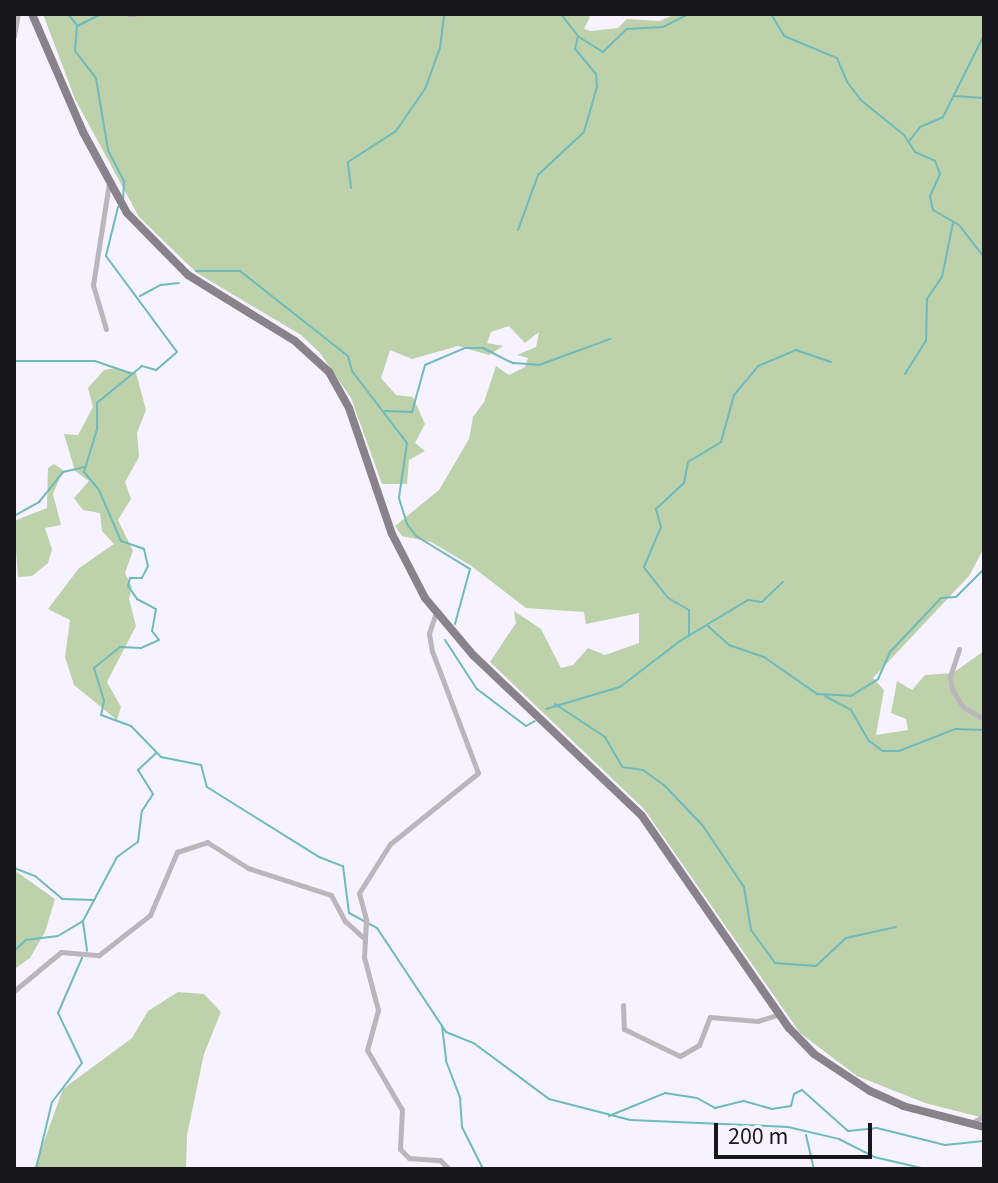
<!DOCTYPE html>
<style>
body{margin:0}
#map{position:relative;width:998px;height:1183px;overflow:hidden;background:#f6f2ff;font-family:"Source Sans 3",sans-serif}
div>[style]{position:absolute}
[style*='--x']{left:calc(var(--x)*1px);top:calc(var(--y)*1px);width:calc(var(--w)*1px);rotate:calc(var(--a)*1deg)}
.green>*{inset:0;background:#bdd2aa}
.stream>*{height:2px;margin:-1px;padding:0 1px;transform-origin:1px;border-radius:1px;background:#6ebabc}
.minor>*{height:5px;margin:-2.5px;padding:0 2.5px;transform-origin:2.5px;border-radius:2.5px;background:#bab6bb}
.primary>*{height:8px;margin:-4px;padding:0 4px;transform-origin:4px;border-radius:4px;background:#88828b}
span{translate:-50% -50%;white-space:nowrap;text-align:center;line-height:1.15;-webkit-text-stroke:6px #f6f2ff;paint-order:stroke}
.frame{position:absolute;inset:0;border:16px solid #18171b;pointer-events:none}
.scale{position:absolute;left:714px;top:1123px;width:158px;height:36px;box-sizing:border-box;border:4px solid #18171b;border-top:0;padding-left:10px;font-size:24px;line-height:28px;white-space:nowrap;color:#18171b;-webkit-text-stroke:6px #f6f2ff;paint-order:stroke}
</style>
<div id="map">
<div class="green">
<i style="clip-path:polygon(43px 14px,585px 14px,590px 17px,584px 29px,591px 31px,618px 28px,627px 19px,659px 21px,676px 14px,984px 14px,984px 548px,969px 576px,873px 678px,884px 690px,876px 735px,908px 730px,906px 719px,891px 713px,897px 681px,912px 690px,925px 675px,953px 673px,984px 651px,984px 1118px,925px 1103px,857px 1076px,800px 1033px,644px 809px,490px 662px,516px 623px,514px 611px,541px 629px,561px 668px,573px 665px,588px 648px,605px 655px,639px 643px,639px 613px,586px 624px,584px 612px,526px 608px,470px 565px,431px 542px,402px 536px,395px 526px,439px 490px,469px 439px,473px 417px,484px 402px,496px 366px,509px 375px,525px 367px,528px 358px,517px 355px,536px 347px,539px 332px,525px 343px,509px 326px,491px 332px,487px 343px,503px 346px,489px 355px,458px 346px,412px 359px,390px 350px,381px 378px,396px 395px,413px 397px,425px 424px,415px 443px,425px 451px,409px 460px,407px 484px,382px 484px,351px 398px,320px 353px,301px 335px,197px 273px,139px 217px,75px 99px)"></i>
<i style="clip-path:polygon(116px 368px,136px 373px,146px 410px,137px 433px,139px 457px,125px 482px,131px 499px,118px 520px,133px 551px,125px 573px,132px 587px,129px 599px,136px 626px,107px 682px,121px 707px,117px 720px,74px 685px,65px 657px,70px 620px,48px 609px,79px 568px,114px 544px,102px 531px,100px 513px,83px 510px,74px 498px,89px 481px,75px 471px,64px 434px,78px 435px,93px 407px,88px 388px,104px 370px)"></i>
<i style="clip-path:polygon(54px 464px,63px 470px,53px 494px,61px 525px,45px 528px,52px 549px,48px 563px,32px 576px,18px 577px,14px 521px,47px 508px,48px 468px)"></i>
<i style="clip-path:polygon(14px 870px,55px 899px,45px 932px,30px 958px,16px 968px)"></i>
<i style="clip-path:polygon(178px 992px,204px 994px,221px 1012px,204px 1054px,187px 1135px,186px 1169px,34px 1169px,63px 1089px,132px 1038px,148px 1011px)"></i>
</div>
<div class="stream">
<i style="--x:68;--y:14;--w:14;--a:51"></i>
<i style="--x:101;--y:14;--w:27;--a:153"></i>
<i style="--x:77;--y:26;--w:25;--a:95"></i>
<i style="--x:75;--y:51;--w:34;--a:52"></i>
<i style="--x:96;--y:78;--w:73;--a:80.5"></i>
<i style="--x:108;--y:150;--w:36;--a:63"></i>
<i style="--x:124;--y:182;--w:18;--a:93"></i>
<i style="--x:771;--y:14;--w:26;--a:59"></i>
<i style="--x:784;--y:36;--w:57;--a:22.5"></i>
<i style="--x:837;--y:58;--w:26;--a:67"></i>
<i style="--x:847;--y:82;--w:24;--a:52"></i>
<i style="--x:862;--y:101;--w:54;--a:39"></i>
<i style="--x:904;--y:135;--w:20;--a:57"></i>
<i style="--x:915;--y:152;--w:22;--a:24"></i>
<i style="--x:935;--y:161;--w:14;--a:69"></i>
<i style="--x:940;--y:174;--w:24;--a:114"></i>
<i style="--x:930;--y:196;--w:14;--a:78"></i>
<i style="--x:933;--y:210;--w:30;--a:30"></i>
<i style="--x:959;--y:225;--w:41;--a:52"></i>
<i style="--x:579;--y:37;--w:28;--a:32"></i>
<i style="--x:603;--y:52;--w:33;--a:-44"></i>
<i style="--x:627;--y:29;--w:36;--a:-3"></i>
<i style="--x:663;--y:27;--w:29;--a:-27"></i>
<i style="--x:954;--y:96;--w:30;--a:4"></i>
<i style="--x:910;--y:140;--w:16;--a:-52"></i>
<i style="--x:920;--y:127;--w:25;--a:-23"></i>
<i style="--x:943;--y:117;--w:92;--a:-63.4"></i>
<i style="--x:351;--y:188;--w:26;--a:-97"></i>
<i style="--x:348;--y:162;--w:57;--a:-32.9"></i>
<i style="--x:396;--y:131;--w:51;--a:-55.4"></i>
<i style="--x:425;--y:89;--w:44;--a:-69.9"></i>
<i style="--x:440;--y:48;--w:34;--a:-83"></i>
<i style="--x:118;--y:207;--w:50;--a:103.8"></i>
<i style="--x:106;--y:256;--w:119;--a:53.5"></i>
<i style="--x:177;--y:352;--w:28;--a:139"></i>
<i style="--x:156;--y:370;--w:15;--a:-164"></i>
<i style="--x:142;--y:366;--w:58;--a:140.6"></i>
<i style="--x:97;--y:403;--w:26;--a:90"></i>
<i style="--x:97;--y:429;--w:45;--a:106.8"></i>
<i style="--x:84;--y:472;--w:23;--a:50"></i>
<i style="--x:99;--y:490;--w:56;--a:66.7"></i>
<i style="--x:121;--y:541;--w:24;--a:19"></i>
<i style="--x:144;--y:549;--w:17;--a:77"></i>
<i style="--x:148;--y:566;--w:13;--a:117"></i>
<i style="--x:142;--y:578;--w:12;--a:180"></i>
<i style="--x:130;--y:578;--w:8;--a:104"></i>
<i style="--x:128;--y:586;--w:16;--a:55"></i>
<i style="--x:137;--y:599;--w:21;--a:28"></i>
<i style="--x:156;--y:609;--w:22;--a:100"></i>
<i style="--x:152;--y:631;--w:11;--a:52"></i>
<i style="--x:159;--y:640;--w:20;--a:156"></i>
<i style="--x:141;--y:648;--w:21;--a:-177"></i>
<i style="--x:120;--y:647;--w:33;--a:141"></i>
<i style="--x:94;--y:668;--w:34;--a:73"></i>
<i style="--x:104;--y:701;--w:14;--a:102"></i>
<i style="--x:101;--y:715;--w:32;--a:20"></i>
<i style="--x:131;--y:726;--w:43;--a:45.9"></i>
<i style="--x:161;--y:757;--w:41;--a:11.3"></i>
<i style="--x:201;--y:765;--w:23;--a:75"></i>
<i style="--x:207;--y:787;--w:132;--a:32"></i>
<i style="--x:319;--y:857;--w:26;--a:21"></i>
<i style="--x:343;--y:866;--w:47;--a:82.7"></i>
<i style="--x:349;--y:913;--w:32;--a:28"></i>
<i style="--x:377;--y:928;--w:125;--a:56.4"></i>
<i style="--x:446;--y:1032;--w:31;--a:22"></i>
<i style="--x:475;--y:1044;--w:92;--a:36.6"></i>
<i style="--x:549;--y:1099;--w:84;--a:14.5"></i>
<i style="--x:630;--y:1120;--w:158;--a:2.5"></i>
<i style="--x:788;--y:1127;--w:52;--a:13.2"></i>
<i style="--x:839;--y:1139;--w:39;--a:27"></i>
<i style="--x:874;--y:1157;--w:53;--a:13"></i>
<i style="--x:518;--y:230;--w:59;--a:-70"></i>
<i style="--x:538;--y:175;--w:63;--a:-43.1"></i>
<i style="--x:584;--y:132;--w:47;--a:-73.9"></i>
<i style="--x:597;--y:87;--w:13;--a:-94"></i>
<i style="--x:596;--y:74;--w:33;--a:-130"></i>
<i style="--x:575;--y:49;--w:13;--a:-77"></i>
<i style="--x:578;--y:36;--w:28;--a:-128"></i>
<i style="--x:196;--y:271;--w:44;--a:0"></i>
<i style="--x:240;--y:271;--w:137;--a:38.2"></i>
<i style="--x:348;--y:356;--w:16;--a:75"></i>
<i style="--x:352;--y:371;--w:91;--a:52.6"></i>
<i style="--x:407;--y:443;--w:56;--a:98.3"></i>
<i style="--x:399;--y:498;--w:27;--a:73"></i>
<i style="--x:407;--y:524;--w:15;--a:53"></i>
<i style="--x:416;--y:536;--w:63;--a:31.4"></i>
<i style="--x:470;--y:569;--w:57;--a:105.3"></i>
<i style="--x:140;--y:296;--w:24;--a:-28"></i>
<i style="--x:161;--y:285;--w:18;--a:-6"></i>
<i style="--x:14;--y:361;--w:81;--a:0"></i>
<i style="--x:95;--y:361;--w:40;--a:18.9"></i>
<i style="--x:905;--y:374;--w:39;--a:-58"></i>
<i style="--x:926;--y:341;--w:42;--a:-88.6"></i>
<i style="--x:927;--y:299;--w:27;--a:-56"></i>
<i style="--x:942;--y:277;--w:55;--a:-78.5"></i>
<i style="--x:385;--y:411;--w:27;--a:2"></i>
<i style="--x:412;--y:412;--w:49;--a:-74.5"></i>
<i style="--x:425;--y:365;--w:43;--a:-23"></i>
<i style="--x:465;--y:348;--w:18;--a:0"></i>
<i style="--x:483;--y:348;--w:34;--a:27"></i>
<i style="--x:513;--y:363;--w:26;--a:4"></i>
<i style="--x:539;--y:365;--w:76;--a:-20.1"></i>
<i style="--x:14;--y:516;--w:29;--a:-29"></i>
<i style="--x:39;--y:502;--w:38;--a:-51"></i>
<i style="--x:63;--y:472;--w:22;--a:-13"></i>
<i style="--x:708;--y:626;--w:28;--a:42"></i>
<i style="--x:729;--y:645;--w:37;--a:19"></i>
<i style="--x:764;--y:657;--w:65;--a:34.9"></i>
<i style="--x:817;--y:694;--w:34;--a:3"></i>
<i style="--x:851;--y:696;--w:32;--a:-32"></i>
<i style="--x:878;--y:679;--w:30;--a:-66"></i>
<i style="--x:890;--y:652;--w:74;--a:-46.6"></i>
<i style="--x:941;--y:598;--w:15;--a:-4"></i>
<i style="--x:956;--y:597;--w:40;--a:-45"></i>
<i style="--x:689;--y:636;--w:26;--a:-90"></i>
<i style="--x:689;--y:610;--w:24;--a:-150"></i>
<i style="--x:668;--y:598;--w:39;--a:-128"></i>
<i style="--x:644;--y:567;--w:43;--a:-67"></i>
<i style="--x:661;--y:527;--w:19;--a:-106"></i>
<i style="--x:656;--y:509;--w:38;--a:-43"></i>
<i style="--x:684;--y:483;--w:21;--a:-79"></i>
<i style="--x:688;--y:462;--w:39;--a:-31"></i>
<i style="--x:721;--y:442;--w:49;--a:-74.5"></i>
<i style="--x:734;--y:395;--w:38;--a:-50"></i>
<i style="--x:758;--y:366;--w:41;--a:-22.8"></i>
<i style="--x:796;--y:350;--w:37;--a:19"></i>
<i style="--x:445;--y:640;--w:59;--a:56.9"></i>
<i style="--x:477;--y:689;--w:61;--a:37.1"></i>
<i style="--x:526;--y:726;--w:10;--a:-29"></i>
<i style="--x:825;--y:696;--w:30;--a:28"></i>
<i style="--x:851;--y:710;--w:36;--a:60"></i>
<i style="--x:869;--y:741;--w:17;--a:36"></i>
<i style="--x:883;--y:751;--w:16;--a:0"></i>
<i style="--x:899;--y:751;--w:60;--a:-21.4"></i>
<i style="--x:955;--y:729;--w:29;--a:2"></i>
<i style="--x:555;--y:704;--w:60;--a:33.4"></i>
<i style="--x:605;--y:737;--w:34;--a:60"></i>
<i style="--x:622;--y:767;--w:21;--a:8"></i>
<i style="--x:643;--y:770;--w:26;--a:36"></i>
<i style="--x:664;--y:785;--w:57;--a:46.4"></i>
<i style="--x:703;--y:826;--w:73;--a:56.1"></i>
<i style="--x:744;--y:887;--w:44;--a:80.8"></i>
<i style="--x:751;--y:930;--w:41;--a:54"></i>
<i style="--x:775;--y:963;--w:41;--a:4.2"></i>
<i style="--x:816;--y:966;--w:41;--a:-43"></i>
<i style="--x:846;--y:938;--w:51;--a:-12.4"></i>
<i style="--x:546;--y:709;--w:77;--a:-16.6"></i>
<i style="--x:620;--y:687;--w:76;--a:-37.5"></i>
<i style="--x:680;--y:641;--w:79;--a:-31.1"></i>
<i style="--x:748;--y:600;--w:14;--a:8"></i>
<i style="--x:762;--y:602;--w:29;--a:-44"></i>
<i style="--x:14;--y:868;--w:22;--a:21"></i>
<i style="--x:35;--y:876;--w:35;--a:40"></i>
<i style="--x:62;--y:899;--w:32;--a:2"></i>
<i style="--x:83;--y:922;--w:29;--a:82"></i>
<i style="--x:14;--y:951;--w:16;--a:-43"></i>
<i style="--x:26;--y:940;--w:32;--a:-7"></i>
<i style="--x:58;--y:936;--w:29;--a:-31"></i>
<i style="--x:83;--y:921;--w:72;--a:-62"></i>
<i style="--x:117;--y:857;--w:26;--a:-36"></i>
<i style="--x:138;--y:842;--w:31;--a:-83"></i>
<i style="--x:142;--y:811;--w:20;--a:-57"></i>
<i style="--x:153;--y:794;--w:28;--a:-122"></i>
<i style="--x:138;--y:770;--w:25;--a:-43"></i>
<i style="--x:442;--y:1026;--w:35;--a:83"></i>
<i style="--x:446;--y:1061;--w:40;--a:69"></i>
<i style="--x:460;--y:1098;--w:29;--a:86"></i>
<i style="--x:462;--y:1127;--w:47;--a:63.4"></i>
<i style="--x:609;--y:1116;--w:61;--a:-22.3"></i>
<i style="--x:665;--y:1093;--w:32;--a:9"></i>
<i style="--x:697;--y:1098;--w:21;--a:29"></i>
<i style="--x:715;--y:1108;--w:30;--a:-14"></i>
<i style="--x:744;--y:1101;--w:29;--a:16"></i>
<i style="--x:772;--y:1109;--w:19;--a:-9"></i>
<i style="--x:791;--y:1106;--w:12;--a:-76"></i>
<i style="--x:794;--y:1094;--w:9;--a:-27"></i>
<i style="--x:802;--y:1090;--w:62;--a:41.7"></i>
<i style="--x:848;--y:1131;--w:29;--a:-6"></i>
<i style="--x:877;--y:1128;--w:70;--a:14"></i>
<i style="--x:945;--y:1145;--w:39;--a:-6"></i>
<i style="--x:806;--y:1135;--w:35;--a:77"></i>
<i style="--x:36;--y:1169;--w:69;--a:-76.6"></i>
<i style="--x:52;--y:1102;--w:49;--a:-52.4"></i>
<i style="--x:82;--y:1063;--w:55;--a:-115.6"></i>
<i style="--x:58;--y:1013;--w:60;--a:-66.4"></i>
</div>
<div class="minor">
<i style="--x:129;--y:14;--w:6;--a:0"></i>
<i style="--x:14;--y:36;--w:22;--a:-80"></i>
<i style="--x:106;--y:329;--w:46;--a:-106.5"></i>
<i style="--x:93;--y:285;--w:103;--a:-81.1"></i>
<i style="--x:436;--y:612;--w:23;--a:108"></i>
<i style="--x:429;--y:634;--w:17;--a:80"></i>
<i style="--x:432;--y:651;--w:130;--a:69.3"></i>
<i style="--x:478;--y:773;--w:113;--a:141.1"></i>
<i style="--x:390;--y:844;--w:58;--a:122.3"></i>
<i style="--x:359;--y:893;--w:28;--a:75"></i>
<i style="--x:366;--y:920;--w:37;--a:93"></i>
<i style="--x:364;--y:957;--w:55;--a:75.2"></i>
<i style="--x:378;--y:1010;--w:41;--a:105.4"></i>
<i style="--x:367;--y:1050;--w:69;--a:59.7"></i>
<i style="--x:402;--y:1110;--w:39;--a:93"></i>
<i style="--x:400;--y:1149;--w:13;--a:45"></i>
<i style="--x:409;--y:1158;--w:31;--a:4"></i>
<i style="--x:440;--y:1160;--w:13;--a:45"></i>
<i style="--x:959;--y:649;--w:28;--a:108"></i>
<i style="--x:950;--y:676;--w:13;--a:81"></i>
<i style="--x:952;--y:689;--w:21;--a:59"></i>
<i style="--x:963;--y:707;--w:24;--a:30"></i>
<i style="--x:14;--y:991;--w:61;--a:-39.7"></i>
<i style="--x:61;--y:952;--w:38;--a:5"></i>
<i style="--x:99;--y:955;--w:65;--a:-38.1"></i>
<i style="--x:150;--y:915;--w:69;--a:-66.8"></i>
<i style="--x:177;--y:852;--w:32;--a:-18"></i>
<i style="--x:207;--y:842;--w:49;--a:32.4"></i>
<i style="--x:248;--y:868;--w:87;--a:18"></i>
<i style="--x:331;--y:895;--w:30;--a:62"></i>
<i style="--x:345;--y:921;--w:24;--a:42"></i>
<i style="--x:623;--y:1005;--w:24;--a:88"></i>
<i style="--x:624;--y:1029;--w:62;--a:25.7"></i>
<i style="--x:680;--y:1056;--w:22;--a:-30"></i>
<i style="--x:699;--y:1045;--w:30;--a:-69"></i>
<i style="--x:710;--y:1017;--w:48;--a:4.8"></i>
<i style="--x:758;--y:1021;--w:20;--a:-18"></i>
<i style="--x:971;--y:1123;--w:15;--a:-28"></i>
</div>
<div class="primary">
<i style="--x:32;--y:14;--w:129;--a:66.6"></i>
<i style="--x:83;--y:132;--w:92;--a:61.5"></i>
<i style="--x:127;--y:213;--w:87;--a:45.5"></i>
<i style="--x:188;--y:275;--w:126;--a:31.7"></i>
<i style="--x:295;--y:341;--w:46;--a:42.4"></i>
<i style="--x:329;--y:372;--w:41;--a:60.9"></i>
<i style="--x:349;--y:408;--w:133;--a:71.2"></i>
<i style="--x:392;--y:534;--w:72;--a:62.7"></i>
<i style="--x:425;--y:598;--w:75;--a:49.9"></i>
<i style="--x:473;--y:655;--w:233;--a:43.6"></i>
<i style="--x:642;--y:816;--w:258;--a:55.3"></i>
<i style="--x:789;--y:1028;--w:36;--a:46"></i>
<i style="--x:814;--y:1054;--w:67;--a:33.5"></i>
<i style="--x:870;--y:1091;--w:36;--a:24"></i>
<i style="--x:903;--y:1106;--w:84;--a:14.5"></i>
</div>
<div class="frame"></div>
<div class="scale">200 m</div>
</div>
